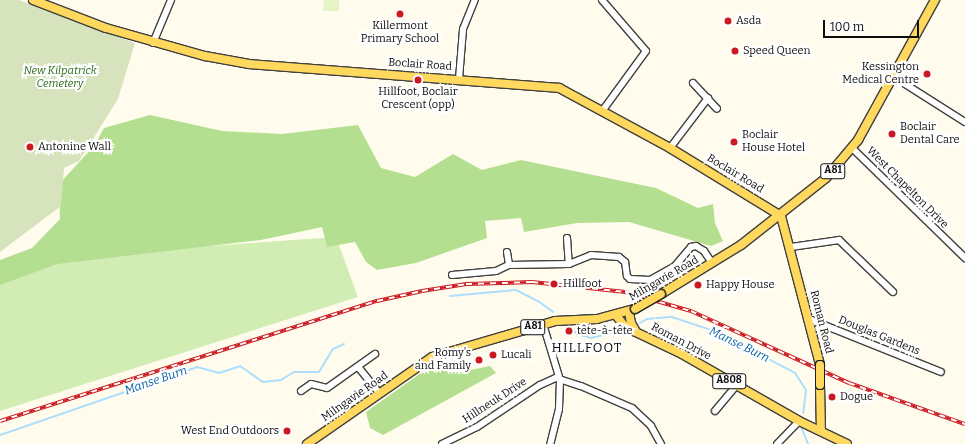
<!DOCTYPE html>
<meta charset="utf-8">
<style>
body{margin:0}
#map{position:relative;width:965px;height:444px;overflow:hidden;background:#fffcee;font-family:Bitter,serif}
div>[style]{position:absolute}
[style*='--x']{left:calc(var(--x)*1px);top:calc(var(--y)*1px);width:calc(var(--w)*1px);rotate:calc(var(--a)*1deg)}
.green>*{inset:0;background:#d1edb3}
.forest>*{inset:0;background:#b4df91}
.cemetery>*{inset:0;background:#d6e3bc}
.pitch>*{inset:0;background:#e4f4c6}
.stream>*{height:2px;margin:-1px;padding:0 1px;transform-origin:1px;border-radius:1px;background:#addefc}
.roads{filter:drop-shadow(1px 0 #404040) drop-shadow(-1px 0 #404040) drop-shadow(0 1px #404040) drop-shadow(0 -1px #404040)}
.minor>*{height:6px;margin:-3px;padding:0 3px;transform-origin:3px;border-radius:3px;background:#fff}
.major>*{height:8px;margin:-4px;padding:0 4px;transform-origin:4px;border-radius:4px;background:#ffd85e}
.rail>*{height:3.5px;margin-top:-1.75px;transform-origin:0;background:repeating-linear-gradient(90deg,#fff 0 6px,#ca1920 0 12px);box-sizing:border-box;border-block:1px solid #ca1920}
.bridges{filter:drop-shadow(1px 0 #1e1e1e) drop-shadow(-1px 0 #1e1e1e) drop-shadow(0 1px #1e1e1e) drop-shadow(0 -1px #1e1e1e)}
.major-bridge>*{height:8px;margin:-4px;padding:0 4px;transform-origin:4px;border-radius:4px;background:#ffd85e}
.dots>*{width:11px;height:11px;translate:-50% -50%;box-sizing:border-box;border:2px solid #fff;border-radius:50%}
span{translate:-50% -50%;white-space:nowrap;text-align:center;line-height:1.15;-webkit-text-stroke:4px #fff;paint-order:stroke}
.shield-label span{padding:1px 3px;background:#fff;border:1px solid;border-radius:3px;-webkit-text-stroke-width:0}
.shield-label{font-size:10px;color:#0d0d0d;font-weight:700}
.poi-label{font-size:11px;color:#0d0d0d}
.left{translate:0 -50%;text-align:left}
.right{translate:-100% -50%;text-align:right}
.street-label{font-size:11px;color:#0d0d0d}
.park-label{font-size:11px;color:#296b18;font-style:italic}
.water-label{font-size:12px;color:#0b64aa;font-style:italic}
.quarter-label{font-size:13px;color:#0d0d0d;letter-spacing:1px}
.scale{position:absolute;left:823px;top:20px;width:96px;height:18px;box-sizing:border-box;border:2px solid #0d0d0d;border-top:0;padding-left:5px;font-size:12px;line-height:14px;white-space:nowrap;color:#0d0d0d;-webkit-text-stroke:3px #fff;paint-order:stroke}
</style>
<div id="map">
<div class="green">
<i style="clip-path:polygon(336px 237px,358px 297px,0 411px,0 261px)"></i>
</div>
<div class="forest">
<i style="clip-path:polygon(150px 115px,222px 131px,282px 134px,358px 125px,381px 168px,415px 177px,453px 154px,482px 170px,521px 160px,656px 188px,698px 208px,713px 204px,715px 223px,723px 241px,711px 246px,629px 222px,577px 223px,524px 232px,521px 218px,485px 221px,487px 238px,416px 263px,377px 270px,366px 262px,355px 242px,327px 247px,322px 227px,261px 240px,57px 264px,0 285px,0 260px,32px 248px,60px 219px,59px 184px,94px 146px,104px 128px)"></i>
<i style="clip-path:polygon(455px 360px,470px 370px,490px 366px,496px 373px,383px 435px,370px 428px,366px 412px,421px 373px)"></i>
</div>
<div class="cemetery">
<i style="clip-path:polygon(0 0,19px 0,135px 43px,118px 99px,79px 161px,64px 168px,61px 206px,0 252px)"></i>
</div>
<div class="pitch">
<i style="clip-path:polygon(324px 0,339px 0,339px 11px,323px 11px)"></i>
</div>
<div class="stream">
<i style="--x:450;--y:296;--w:66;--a:-5.2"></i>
<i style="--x:516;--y:290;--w:25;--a:27"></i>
<i style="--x:538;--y:301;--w:19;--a:36"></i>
<i style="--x:640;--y:323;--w:8;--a:-30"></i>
<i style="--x:647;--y:319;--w:25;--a:-5"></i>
<i style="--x:672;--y:317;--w:47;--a:18.4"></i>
<i style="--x:717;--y:332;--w:88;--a:27.7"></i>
<i style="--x:795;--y:373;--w:20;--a:57"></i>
<i style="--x:806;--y:390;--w:23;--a:97"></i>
<i style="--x:572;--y:328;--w:8;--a:50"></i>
<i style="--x:577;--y:334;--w:15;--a:16"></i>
<i style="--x:591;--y:338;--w:25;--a:-14"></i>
<i style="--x:802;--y:429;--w:16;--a:68"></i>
<i style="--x:0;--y:435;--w:208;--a:-19"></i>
<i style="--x:197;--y:367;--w:23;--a:15"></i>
<i style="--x:219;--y:373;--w:22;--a:-18"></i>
<i style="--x:240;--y:366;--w:28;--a:35"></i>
<i style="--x:263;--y:382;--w:18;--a:-6"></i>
<i style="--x:281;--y:380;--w:15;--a:-32"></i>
<i style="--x:294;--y:372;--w:25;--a:0"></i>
<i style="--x:319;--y:372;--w:27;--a:-59"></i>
<i style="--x:333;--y:349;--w:12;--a:-24"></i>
</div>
<div class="roads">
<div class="minor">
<i style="--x:602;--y:0;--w:67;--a:49.2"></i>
<i style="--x:646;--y:51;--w:73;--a:126.1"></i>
<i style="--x:153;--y:43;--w:47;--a:-67.3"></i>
<i style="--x:894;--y:77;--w:84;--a:32.4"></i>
<i style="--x:459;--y:79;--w:50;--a:-85.4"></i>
<i style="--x:463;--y:29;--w:31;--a:-68"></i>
<i style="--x:693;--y:83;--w:35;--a:47"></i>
<i style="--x:670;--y:148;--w:63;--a:-52.8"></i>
<i style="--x:852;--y:148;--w:158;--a:44.2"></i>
<i style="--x:567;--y:238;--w:26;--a:86"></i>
<i style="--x:791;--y:247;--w:49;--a:-8.3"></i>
<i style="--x:839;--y:240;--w:75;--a:43.9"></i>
<i style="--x:507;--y:252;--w:13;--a:81"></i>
<i style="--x:452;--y:275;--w:44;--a:-5.2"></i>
<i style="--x:496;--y:271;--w:14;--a:-25"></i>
<i style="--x:509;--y:265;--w:60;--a:-1"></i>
<i style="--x:569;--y:264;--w:24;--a:-22"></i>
<i style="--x:591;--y:255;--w:28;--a:4"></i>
<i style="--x:619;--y:257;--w:8;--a:40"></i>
<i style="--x:625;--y:262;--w:14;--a:82"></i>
<i style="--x:627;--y:276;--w:4;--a:45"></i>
<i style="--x:630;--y:279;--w:20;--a:3"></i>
<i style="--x:650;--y:280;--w:29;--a:-29"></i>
<i style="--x:675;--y:266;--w:25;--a:-50"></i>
<i style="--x:691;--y:247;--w:5;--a:-11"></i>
<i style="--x:696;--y:246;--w:9;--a:32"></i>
<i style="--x:704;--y:251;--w:14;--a:56"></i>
<i style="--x:809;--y:319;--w:142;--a:21.9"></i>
<i style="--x:543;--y:324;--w:59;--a:73.1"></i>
<i style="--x:560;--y:380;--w:29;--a:92"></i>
<i style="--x:559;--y:409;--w:36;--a:104"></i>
<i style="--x:359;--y:368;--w:32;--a:51"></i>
<i style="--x:301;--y:391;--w:12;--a:-35"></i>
<i style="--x:311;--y:384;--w:16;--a:14"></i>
<i style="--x:327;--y:388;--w:59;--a:-35.3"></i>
<i style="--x:715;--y:411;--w:34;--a:-50"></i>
<i style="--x:442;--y:444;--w:39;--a:-26"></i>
<i style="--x:477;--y:427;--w:76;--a:-33.7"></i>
<i style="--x:540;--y:385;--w:17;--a:-24"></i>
<i style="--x:556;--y:378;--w:26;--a:18"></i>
<i style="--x:581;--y:386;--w:56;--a:23.3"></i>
<i style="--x:632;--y:408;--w:26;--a:43"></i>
<i style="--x:651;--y:426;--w:21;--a:61"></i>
<i style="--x:777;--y:444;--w:32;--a:-46"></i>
</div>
<div class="major">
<i style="--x:33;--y:0;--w:78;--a:21"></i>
<i style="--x:106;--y:28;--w:103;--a:15.8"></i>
<i style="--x:205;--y:56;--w:45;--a:10.3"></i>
<i style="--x:249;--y:64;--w:311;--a:4.4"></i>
<i style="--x:559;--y:88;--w:126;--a:28.4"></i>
<i style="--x:670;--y:148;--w:130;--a:31.5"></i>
<i style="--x:781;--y:216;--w:154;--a:75.3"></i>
<i style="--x:661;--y:294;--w:94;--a:-31.5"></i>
<i style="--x:741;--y:245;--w:108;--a:-38.2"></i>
<i style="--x:826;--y:178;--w:50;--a:-49.9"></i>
<i style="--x:858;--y:140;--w:160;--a:-61.2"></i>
<i style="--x:629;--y:311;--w:12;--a:81"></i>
<i style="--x:631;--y:323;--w:10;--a:61"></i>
<i style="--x:616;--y:315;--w:15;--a:53"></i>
<i style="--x:625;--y:327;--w:63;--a:25.3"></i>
<i style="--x:682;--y:354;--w:135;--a:29.8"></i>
<i style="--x:799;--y:421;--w:53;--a:25.6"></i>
<i style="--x:820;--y:385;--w:46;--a:88.8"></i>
<i style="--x:307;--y:444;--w:152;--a:-34.8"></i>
<i style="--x:432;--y:357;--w:128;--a:-16.3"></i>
<i style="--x:555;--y:321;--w:42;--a:-2.7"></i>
<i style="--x:597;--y:319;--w:39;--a:-15"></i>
</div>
</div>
<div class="rail">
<i style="--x:0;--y:421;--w:396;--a:-17.7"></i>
<i style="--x:377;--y:301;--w:46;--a:-12.5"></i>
<i style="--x:422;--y:291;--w:45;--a:-9"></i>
<i style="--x:466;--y:284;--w:66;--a:-1.7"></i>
<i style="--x:532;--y:282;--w:94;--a:6.1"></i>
<i style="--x:625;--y:292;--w:69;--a:16.1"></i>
<i style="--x:691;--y:311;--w:174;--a:24.5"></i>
<i style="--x:849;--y:383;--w:123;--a:19.5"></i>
</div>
<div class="bridges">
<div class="major-bridge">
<i style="--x:635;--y:309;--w:30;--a:-30"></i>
<i style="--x:820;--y:365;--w:20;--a:90"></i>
</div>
</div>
<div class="dots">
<i style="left:400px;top:14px;background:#ca1920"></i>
<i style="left:728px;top:21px;background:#ca1920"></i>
<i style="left:735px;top:51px;background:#ca1920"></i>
<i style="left:927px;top:74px;background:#ca1920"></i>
<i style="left:418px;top:80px;background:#ca1920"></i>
<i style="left:892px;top:134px;background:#ca1920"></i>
<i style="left:734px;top:142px;background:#ca1920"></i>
<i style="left:30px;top:147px;background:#ca1920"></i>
<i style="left:554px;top:284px;background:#ca1920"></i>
<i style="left:698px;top:285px;background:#ca1920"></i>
<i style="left:569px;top:331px;background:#ca1920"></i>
<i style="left:493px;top:355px;background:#ca1920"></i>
<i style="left:479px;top:360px;background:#ca1920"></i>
<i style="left:832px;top:397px;background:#ca1920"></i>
<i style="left:287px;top:431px;background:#ca1920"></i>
</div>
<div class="shield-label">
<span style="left:833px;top:171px">A81</span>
<span style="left:533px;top:327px">A81</span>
<span style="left:729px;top:381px">A808</span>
</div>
<div class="poi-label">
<span class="left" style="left:736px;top:21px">Asda</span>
<span style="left:400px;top:33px">Killermont<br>Primary School</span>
<span class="left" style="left:743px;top:51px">Speed Queen</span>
<span class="right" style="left:919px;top:74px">Kessington<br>Medical Centre</span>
<span style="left:418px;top:99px">Hillfoot, Boclair<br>Crescent (opp)</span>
<span class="left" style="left:900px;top:134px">Boclair<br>Dental Care</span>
<span class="left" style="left:742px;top:142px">Boclair<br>House Hotel</span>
<span class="left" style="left:38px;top:147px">Antonine Wall</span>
<span class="left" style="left:563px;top:284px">Hillfoot</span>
<span class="left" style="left:706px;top:285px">Happy House</span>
<span class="left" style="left:577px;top:331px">tête-à-tête</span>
<span class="right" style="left:471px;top:360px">Romy's<br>and Family</span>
<span class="left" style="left:501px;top:355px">Lucali</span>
<span class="left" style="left:840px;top:397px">Dogue</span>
<span class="right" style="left:279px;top:431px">West End Outdoors</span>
</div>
<div class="street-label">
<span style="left:420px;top:65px;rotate:4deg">Boclair Road</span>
<span style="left:735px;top:174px;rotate:31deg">Boclair Road</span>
<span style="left:907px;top:188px;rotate:45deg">West Chapelton Drive</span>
<span style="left:664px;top:279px;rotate:-30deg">Milngavie Road</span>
<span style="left:821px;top:322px;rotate:76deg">Roman Road</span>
<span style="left:879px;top:336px;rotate:22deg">Douglas Gardens</span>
<span style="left:681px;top:342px;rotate:28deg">Roman Drive</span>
<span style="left:355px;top:397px;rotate:-35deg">Milngavie Road</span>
<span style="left:495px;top:401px;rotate:-33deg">Hillneuk Drive</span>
</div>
<div class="park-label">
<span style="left:60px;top:78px">New Kilpatrick<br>Cemetery</span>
</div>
<div class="water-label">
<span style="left:739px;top:345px;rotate:26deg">Manse Burn</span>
<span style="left:156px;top:381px;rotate:-19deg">Manse Burn</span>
</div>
<div class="quarter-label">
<span style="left:587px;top:348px">HILLFOOT</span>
</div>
<div class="scale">100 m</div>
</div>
